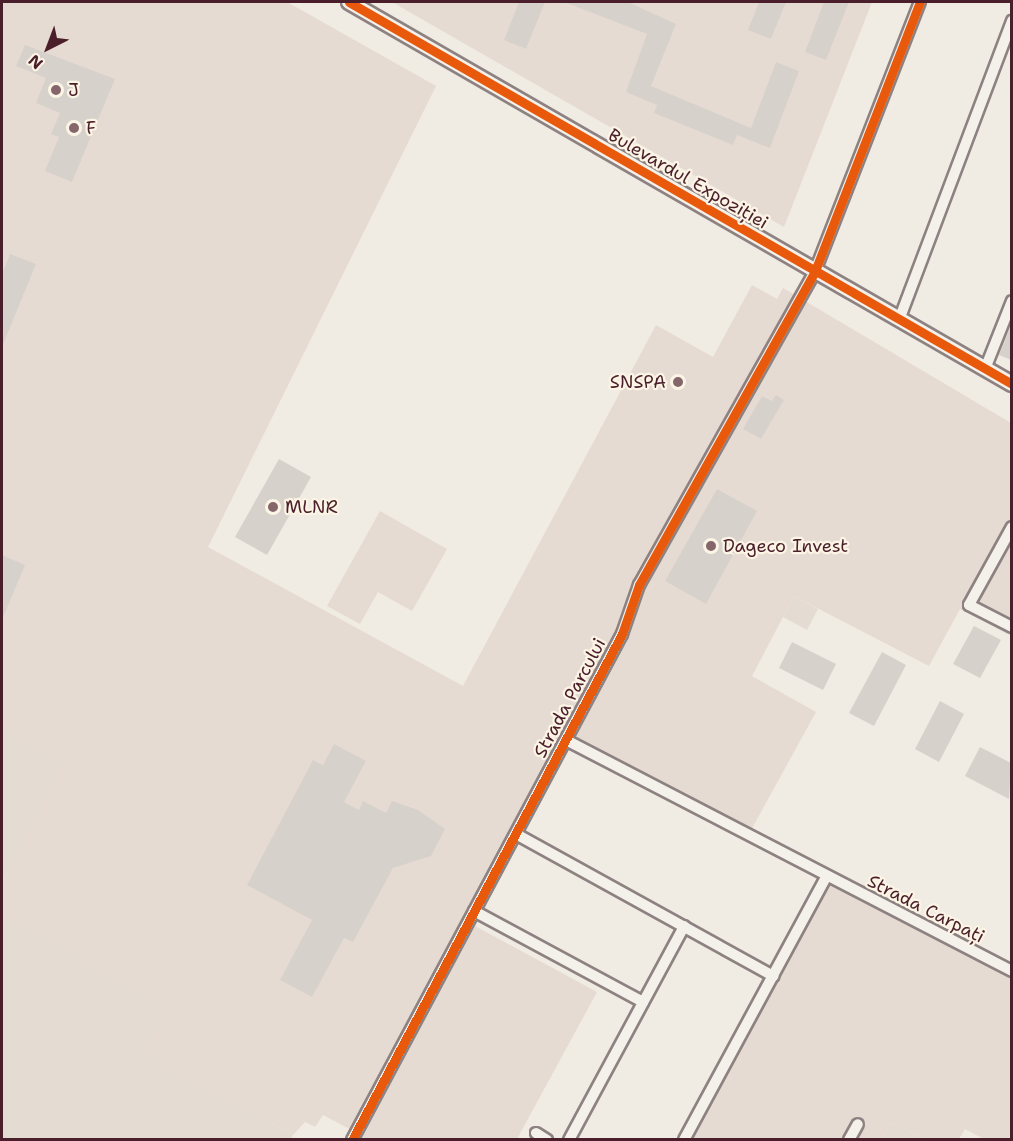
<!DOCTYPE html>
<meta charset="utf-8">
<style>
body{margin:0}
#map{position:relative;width:1013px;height:1141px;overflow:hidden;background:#f0ebe3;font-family:"Shantell Sans",sans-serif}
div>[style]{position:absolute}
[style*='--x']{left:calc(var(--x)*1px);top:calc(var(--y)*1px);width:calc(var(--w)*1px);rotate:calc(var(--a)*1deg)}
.built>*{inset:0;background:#e6dbd2}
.green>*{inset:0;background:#e4dbd2}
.building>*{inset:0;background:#d7d1cc}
.roads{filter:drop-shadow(2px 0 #8d8281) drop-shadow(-2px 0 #8d8281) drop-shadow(0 2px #8d8281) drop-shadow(0 -2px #8d8281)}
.street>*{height:10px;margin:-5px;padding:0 5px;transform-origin:5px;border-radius:5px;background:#f4f1eb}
.secondary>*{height:14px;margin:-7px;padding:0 7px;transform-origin:7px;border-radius:7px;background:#f4f1eb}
.cycleway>*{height:9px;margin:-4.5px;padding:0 4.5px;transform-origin:4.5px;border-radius:4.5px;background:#e8590c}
.dots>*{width:16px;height:16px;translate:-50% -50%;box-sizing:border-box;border:3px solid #fcf5e5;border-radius:50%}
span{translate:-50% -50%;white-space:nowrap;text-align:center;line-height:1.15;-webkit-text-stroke:4.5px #fcf5e5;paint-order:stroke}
.poi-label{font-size:18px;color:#4a1f2b}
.left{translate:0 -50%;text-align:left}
.right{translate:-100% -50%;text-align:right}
.street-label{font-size:18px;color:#4a1f2b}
.frame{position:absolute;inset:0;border:3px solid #4a1f2b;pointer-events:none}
.north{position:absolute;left:18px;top:18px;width:60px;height:60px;-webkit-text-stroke:4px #fcf5e5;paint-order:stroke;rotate:222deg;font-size:16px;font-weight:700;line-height:24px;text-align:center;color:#4a1f2b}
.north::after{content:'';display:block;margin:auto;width:21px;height:27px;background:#4a1f2b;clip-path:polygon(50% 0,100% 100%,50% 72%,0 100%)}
</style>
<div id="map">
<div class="built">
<i style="clip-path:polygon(2px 2px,287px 2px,436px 86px,208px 547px,463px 686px,656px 325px,713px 357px,752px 285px,777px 299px,783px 288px,1011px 423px,1011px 636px,960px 609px,929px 666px,794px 596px,752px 676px,816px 712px,745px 841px,571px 746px,475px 926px,597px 992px,517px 1139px,359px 1139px,361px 1135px,323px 1115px,315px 1127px,305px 1122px,293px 1135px,142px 1053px,2px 916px,2px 884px,62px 763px,2px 731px)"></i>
<i style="clip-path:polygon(392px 2px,872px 2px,784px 227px)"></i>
<i style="clip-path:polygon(380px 511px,447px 549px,412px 611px,378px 592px,360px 624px,327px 606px)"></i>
<i style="clip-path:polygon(826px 877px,1011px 971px,1011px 1139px,984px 1139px,965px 1129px,959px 1139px,924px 1139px,891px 1122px,881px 1139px,684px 1140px)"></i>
</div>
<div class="green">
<i style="clip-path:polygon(794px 596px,818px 609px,807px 630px,783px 617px)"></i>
<i style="clip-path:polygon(2px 727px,63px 762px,2px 884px)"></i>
<i style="clip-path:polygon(2px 916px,168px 1006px,143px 1053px,293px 1135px,291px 1139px,2px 1139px)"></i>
<i style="clip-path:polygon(891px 1122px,924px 1139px,881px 1139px)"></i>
</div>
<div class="building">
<i style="clip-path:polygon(519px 2px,545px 2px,526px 49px,504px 40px)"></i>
<i style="clip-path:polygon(564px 2px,628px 2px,676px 24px,651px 86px,751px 128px,776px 62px,799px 71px,770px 148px,737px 135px,733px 145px,654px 113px,657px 105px,626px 92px,647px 34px)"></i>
<i style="clip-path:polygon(759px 2px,786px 2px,771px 39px,748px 30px)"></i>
<i style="clip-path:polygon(824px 2px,849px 2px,826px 60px,805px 52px)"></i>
<i style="clip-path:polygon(25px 45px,115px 79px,72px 182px,45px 171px,59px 137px,51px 134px,60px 113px,36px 103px,46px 78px,16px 66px)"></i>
<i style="clip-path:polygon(10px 254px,36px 264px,2px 347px,2px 274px)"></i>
<i style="clip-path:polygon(1011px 325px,1011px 360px,999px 355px)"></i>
<i style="clip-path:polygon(776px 395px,784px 400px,761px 439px,743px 429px,762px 396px,772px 401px)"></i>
<i style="clip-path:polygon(279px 459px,311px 477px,267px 555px,235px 537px)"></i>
<i style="clip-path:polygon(717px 489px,757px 511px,706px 604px,665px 581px)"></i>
<i style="clip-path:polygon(2px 555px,25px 565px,2px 620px)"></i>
<i style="clip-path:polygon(974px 626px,1001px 640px,980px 678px,953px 664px)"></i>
<i style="clip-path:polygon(792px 642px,836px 664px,823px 690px,779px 668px)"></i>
<i style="clip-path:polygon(882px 652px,906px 665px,874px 726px,849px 713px)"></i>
<i style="clip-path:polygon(940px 701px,964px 714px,939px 762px,915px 749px)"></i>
<i style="clip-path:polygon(334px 744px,366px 761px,344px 802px,359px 810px,363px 801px,386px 813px,392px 801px,418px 810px,445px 829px,431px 856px,393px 868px,353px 942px,344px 938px,312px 997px,280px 980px,312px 920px,247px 885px,313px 760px,323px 765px)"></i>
<i style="clip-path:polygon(980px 747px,1011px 763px,1009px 799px,965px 776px)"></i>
</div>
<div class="roads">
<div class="street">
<i style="--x:899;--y:320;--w:320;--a:-69.3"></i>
<i style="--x:985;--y:369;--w:73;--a:-68.3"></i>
<i style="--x:1012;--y:527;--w:89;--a:118.9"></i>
<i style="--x:969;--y:605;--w:48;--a:27.1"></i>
<i style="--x:566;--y:740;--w:502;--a:27.38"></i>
<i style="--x:516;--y:834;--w:294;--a:28.9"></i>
<i style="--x:474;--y:911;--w:192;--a:28.3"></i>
<i style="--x:536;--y:1133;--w:13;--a:32"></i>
<i style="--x:352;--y:1140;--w:574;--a:-61.92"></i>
<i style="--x:622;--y:634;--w:52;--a:-70.9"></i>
<i style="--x:639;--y:585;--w:360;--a:-60.7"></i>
<i style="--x:815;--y:271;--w:289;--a:-68.7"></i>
<i style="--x:569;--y:1140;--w:243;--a:-61.7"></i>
<i style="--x:684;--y:1140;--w:299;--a:-61.6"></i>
<i style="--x:849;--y:1140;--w:18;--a:-61"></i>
</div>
<div class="secondary">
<i style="--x:349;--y:2;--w:765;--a:29.95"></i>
</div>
</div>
<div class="cycleway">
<i style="--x:349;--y:2;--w:765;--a:29.95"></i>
<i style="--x:352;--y:1140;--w:574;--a:-61.92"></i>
<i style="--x:622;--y:634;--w:52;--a:-70.9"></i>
<i style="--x:639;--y:585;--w:360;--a:-60.7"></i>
<i style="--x:815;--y:271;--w:289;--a:-68.7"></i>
</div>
<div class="dots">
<i style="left:56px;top:90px;background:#84666b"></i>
<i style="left:74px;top:128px;background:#84666b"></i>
<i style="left:678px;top:382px;background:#84666b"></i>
<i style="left:273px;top:507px;background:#84666b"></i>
<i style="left:711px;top:546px;background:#84666b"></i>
</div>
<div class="poi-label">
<span class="left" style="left:68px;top:90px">J</span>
<span class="left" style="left:86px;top:128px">F</span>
<span class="right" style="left:666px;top:382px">SNSPA</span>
<span class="left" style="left:285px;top:507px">MLNR</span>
<span class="left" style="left:723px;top:546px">Dageco Invest</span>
</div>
<div class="street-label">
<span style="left:688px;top:179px;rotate:30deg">Bulevardul Expoziției</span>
<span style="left:570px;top:698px;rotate:-62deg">Strada Parcului</span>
<span style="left:926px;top:909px;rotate:27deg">Strada Carpați</span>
</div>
<div class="frame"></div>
<div class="north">N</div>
</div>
